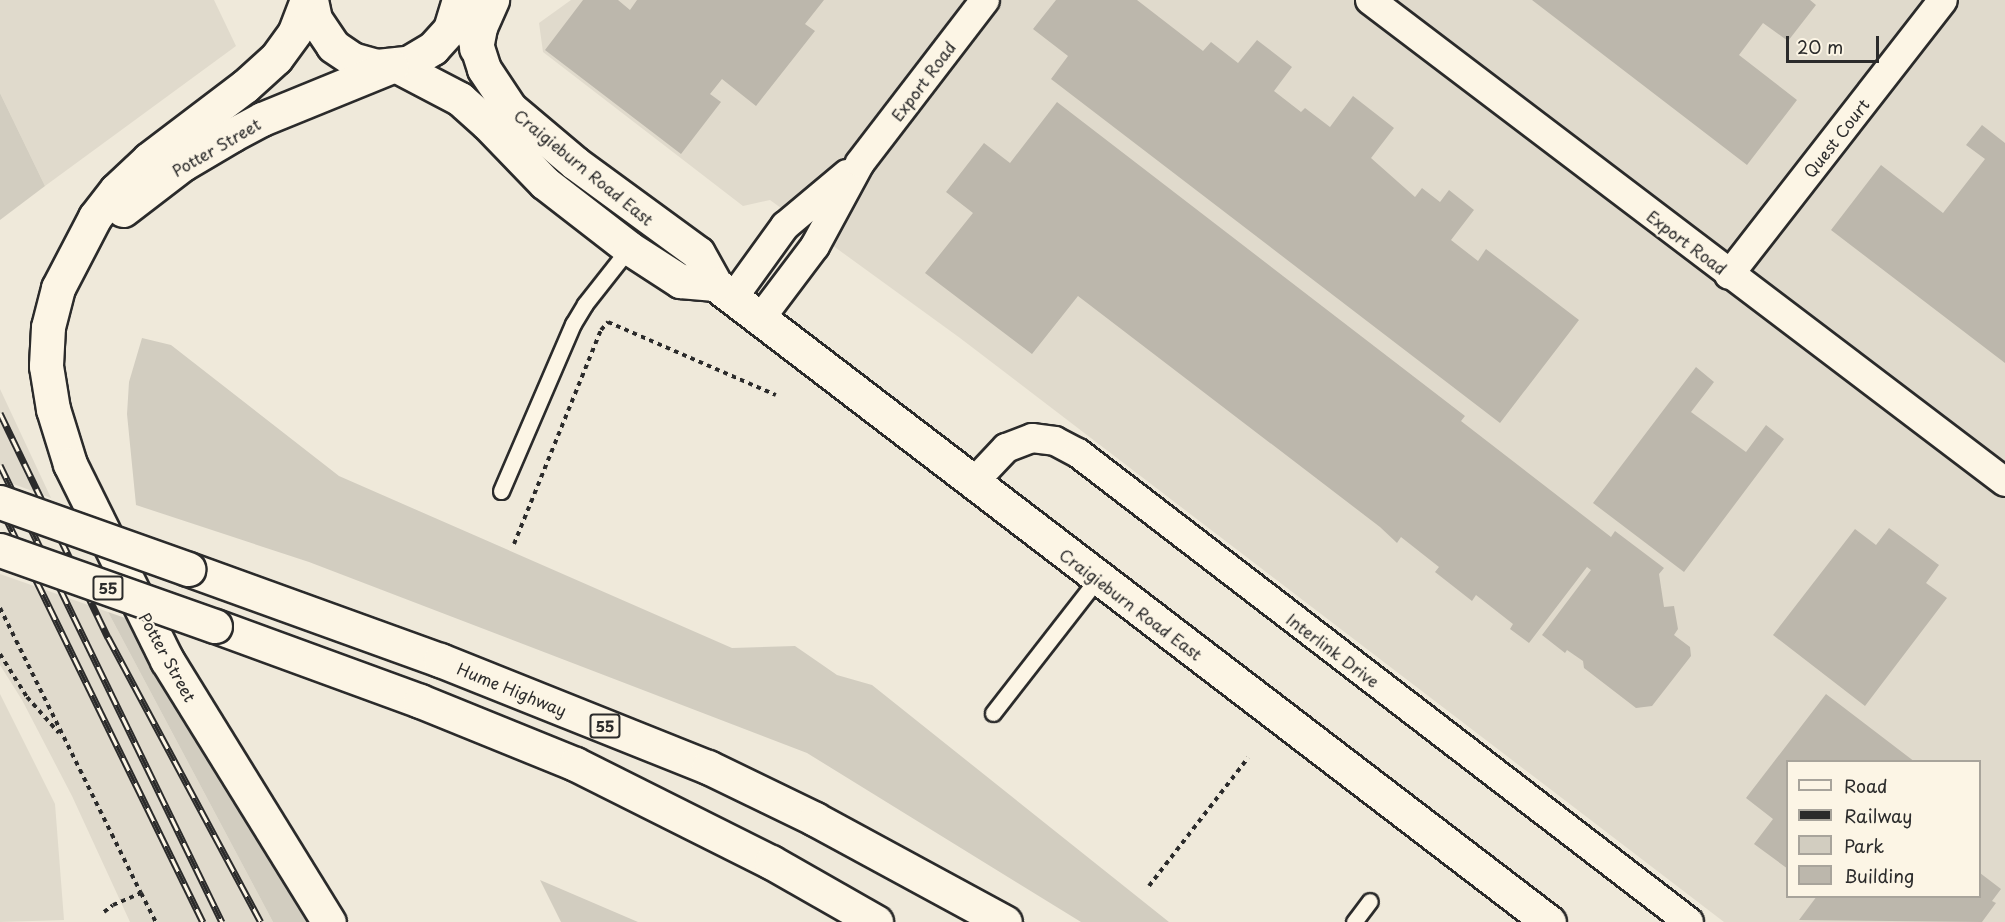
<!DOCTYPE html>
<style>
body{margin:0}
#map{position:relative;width:2005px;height:922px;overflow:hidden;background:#efe9da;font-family:"Playpen Sans",sans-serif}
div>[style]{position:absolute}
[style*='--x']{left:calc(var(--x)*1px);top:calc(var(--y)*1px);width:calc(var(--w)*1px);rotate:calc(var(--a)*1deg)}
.built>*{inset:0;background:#e0dacc}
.green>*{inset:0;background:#d2cdc0}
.building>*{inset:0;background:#bcb7ac}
.path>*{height:4px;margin-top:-2px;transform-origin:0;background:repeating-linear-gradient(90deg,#2b2b2b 0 4.5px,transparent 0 9px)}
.roads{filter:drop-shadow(2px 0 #2b2b2b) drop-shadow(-2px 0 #2b2b2b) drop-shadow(0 2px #2b2b2b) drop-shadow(0 -2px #2b2b2b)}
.lane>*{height:15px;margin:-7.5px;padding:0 7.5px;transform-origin:7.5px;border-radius:7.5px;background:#fcf5e5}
.street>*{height:28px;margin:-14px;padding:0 14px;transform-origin:14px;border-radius:14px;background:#fcf5e5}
.secondary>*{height:33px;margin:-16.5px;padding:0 16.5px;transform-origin:16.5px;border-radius:16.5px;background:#fcf5e5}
.highway>*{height:33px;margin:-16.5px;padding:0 16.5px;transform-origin:16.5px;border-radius:16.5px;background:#fcf5e5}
.rail>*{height:7px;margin-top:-3.5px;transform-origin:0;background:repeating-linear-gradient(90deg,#fcf5e5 0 14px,#2b2b2b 0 28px);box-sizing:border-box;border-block:2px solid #2b2b2b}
.bridges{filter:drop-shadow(2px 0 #2b2b2b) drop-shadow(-2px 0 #2b2b2b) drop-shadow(0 2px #2b2b2b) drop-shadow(0 -2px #2b2b2b)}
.highway-bridge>*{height:33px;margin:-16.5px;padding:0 16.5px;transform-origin:16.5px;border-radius:16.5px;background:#fcf5e5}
span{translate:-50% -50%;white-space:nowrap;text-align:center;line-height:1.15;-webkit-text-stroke:4.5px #fcf5e5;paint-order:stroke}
.shield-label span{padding:2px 4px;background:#fcf5e5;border:2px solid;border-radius:4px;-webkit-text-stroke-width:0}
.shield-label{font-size:15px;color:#2b2b2b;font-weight:700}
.street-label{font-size:16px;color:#2b2b2b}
.legend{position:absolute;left:1786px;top:760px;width:195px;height:138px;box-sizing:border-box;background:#fcf5e5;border:2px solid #a8a49b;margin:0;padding:8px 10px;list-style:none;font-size:18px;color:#2b2b2b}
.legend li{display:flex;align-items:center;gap:12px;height:30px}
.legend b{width:30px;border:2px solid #a8a49b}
.scale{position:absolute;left:1786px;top:36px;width:93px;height:27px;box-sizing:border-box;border:3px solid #2b2b2b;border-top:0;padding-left:8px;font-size:18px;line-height:21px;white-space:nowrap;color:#2b2b2b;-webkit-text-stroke:4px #fcf5e5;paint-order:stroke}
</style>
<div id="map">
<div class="built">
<i style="clip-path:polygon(0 0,214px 0,236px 46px,45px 186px,0 93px)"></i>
<i style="clip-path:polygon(evenodd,571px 0,2005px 0,2005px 922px,1724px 922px,960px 338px,770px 200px,743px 206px,543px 52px,539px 23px,571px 0,1788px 762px,1980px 762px,1980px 896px,1788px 896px,1788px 762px)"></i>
<i style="clip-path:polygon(0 389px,51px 498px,0 479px)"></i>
<i style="clip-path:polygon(0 574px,108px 612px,273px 922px,130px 922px,72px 796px,22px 700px,0 665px)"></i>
<i style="clip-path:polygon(0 694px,55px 804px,64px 920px,0 922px)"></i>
</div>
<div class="green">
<i style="clip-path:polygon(0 93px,45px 186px,0 220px)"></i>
<i style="clip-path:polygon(142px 338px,171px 345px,339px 476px,732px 648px,795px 646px,837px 675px,872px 685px,1169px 922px,1081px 922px,807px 753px,309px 562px,136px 505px,127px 414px,129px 382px)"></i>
<i style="clip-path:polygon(108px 612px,128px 619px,218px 777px,309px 922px,273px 922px)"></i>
<i style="clip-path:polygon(540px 880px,638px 922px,561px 922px)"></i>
</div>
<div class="building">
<i style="clip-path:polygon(583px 0,618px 0,630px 10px,637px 0,824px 0,805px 24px,815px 31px,756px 106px,722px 79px,710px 94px,721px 102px,681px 154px,545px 50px)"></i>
<i style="clip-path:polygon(1056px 0,1137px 0,1203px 51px,1211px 42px,1238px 63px,1257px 40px,1292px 67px,1274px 91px,1301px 112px,1305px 108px,1330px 127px,1353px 96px,1394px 128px,1371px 158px,1415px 197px,1422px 188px,1440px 202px,1449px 190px,1474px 210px,1451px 240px,1478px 261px,1486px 249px,1579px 320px,1500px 423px,1051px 79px,1068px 56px,1033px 29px)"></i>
<i style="clip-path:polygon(1532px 0,1810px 0,1816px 5px,1788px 41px,1763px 23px,1739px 55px,1797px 100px,1747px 165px)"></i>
<i style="clip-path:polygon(1057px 102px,1465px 416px,1461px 421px,1611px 537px,1615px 531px,1664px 568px,1659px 574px,1664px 607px,1674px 606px,1678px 629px,1674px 635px,1690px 647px,1691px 656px,1652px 706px,1636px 708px,1584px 668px,1583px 661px,1567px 650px,1565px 653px,1542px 635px,1591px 570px,1587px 567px,1529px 643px,1510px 629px,1513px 624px,1476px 595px,1472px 601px,1435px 572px,1439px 567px,1401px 537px,1397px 543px,1380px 527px,1078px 296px,1032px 354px,925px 273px,973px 213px,946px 192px,984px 143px,1010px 163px)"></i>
<i style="clip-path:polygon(1982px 125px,2005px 143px,2005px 363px,1831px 230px,1881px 165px,1943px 213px,1985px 159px,1966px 145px)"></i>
<i style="clip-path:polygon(1696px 367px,1714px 382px,1691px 412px,1746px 452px,1766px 425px,1784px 439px,1684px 572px,1593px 503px)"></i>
<i style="clip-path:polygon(1889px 528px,1939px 565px,1926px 583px,1947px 598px,1865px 706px,1773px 635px,1855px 529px,1876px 545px)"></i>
<i style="clip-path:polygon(1826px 694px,1915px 762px,1788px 762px,1788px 869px,1754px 844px,1773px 819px,1746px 798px)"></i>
<i style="clip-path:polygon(1980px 873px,2001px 889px,1992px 901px,1996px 903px,1982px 922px,1799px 920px,1817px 896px,1980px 896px)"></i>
</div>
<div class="path">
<i style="--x:514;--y:544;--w:231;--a:-67.9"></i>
<i style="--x:601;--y:330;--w:11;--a:-49"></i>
<i style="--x:608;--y:322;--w:183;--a:23.5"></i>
<i style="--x:0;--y:608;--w:318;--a:63.7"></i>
<i style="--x:0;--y:654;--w:51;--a:57.9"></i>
<i style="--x:27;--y:697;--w:48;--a:48.4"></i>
<i style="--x:1149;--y:886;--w:162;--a:-52.3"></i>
<i style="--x:104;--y:912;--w:11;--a:-38"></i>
<i style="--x:113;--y:905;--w:30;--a:-23"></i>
<i style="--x:141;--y:893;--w:33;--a:63"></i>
</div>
<div class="roads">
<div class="lane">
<i style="--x:501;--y:491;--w:182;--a:-66.7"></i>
<i style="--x:573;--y:324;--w:23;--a:-59"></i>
<i style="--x:585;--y:304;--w:71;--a:-51.8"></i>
<i style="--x:993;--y:713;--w:171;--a:-52.1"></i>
<i style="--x:1354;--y:922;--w:26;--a:-53"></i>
</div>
<div class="street">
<i style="--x:1370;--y:0;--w:797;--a:37.2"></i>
<i style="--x:1729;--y:275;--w:348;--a:-52.1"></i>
<i style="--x:733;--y:298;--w:89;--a:-54.2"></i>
<i style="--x:785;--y:226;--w:81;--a:-40"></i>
<i style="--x:760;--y:319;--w:91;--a:-53"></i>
<i style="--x:815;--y:246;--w:94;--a:-61.5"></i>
<i style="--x:860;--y:163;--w:205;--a:-52.5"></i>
<i style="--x:973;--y:483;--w:48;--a:-46.7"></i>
<i style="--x:1006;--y:448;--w:28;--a:-21"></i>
<i style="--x:1032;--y:438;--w:23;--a:7"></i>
<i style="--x:1055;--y:441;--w:26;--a:28"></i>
<i style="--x:1078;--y:453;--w:770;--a:37.51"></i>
</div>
<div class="secondary">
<i style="--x:307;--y:0;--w:34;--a:111"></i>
<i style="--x:295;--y:32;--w:32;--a:126"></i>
<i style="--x:276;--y:58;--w:42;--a:137.9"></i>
<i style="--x:245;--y:86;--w:121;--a:142.8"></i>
<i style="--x:149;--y:159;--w:45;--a:136.8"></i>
<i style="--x:116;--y:190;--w:34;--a:128"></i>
<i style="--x:95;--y:217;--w:80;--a:117.5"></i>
<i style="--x:58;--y:288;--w:40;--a:104.4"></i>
<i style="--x:48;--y:327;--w:39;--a:93"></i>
<i style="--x:46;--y:366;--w:44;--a:80.8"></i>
<i style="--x:53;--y:409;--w:58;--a:72.8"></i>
<i style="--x:70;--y:464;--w:219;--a:63.7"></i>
<i style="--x:167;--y:660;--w:308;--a:58.3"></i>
<i style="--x:311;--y:0;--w:19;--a:78"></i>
<i style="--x:315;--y:19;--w:32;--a:56"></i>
<i style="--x:333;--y:46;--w:23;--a:34"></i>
<i style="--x:352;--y:59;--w:26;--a:16"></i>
<i style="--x:377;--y:66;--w:31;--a:-6"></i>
<i style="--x:408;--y:63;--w:29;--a:-31"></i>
<i style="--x:433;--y:48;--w:25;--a:-48"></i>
<i style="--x:450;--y:29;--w:30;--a:-73"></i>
<i style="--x:462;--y:0;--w:72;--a:72.3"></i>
<i style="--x:484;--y:69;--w:47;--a:56.3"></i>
<i style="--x:510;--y:108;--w:85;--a:40.2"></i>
<i style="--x:575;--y:163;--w:152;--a:36.2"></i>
<i style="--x:698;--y:253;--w:35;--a:61"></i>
<i style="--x:715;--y:284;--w:1050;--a:37.42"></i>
<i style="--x:476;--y:48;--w:21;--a:-79"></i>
<i style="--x:480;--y:27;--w:30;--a:-66"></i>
<i style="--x:397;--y:66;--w:71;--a:27.6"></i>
<i style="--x:460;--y:99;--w:36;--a:42"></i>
<i style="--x:487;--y:123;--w:83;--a:46"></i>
<i style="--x:545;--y:183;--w:106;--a:37.7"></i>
<i style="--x:629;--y:248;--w:61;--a:32.9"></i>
<i style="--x:680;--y:281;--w:35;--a:5"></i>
<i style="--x:123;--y:210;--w:76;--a:-37.5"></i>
<i style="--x:183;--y:164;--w:57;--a:-30.6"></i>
<i style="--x:232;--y:135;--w:34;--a:-28"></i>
<i style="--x:262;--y:119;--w:140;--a:-22.2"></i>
</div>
<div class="highway">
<i style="--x:188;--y:569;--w:268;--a:19.9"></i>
<i style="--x:440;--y:660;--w:289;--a:21.8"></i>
<i style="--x:708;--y:767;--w:119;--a:25.9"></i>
<i style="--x:815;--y:819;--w:216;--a:28.5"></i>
<i style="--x:215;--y:626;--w:218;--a:20.1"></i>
<i style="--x:420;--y:701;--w:167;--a:22.1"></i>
<i style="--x:575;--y:764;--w:219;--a:26.6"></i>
<i style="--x:771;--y:862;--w:121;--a:29.7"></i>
</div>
</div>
<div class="rail">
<i style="--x:0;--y:413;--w:249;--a:64.3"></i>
<i style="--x:108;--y:637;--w:323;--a:61.8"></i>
<i style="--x:0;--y:465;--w:508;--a:64.09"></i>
<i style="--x:0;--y:506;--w:463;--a:64"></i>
</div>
<div class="bridges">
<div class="highway-bridge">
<i style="--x:0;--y:502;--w:200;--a:19.6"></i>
<i style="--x:0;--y:550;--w:228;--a:19.5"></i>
</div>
</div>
<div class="shield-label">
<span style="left:108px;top:588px">55</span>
<span style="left:605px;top:726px">55</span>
</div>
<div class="street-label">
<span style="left:923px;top:81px;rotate:-53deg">Export Road</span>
<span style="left:1836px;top:138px;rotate:-52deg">Quest Court</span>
<span style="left:216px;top:147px;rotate:-30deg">Potter Street</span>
<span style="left:584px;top:167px;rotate:39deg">Craigieburn Road East</span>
<span style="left:1687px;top:242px;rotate:37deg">Export Road</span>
<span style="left:1131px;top:604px;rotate:37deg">Craigieburn Road East</span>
<span style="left:1333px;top:650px;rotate:37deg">Interlink Drive</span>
<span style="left:168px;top:657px;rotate:61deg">Potter Street</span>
<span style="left:512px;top:689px;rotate:22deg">Hume Highway</span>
</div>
<ul class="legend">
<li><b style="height:8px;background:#fcf5e5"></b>Road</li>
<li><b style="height:8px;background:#2b2b2b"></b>Railway</li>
<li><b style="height:16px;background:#d2cdc0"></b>Park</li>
<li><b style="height:16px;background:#bcb7ac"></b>Building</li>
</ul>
<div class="scale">20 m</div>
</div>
